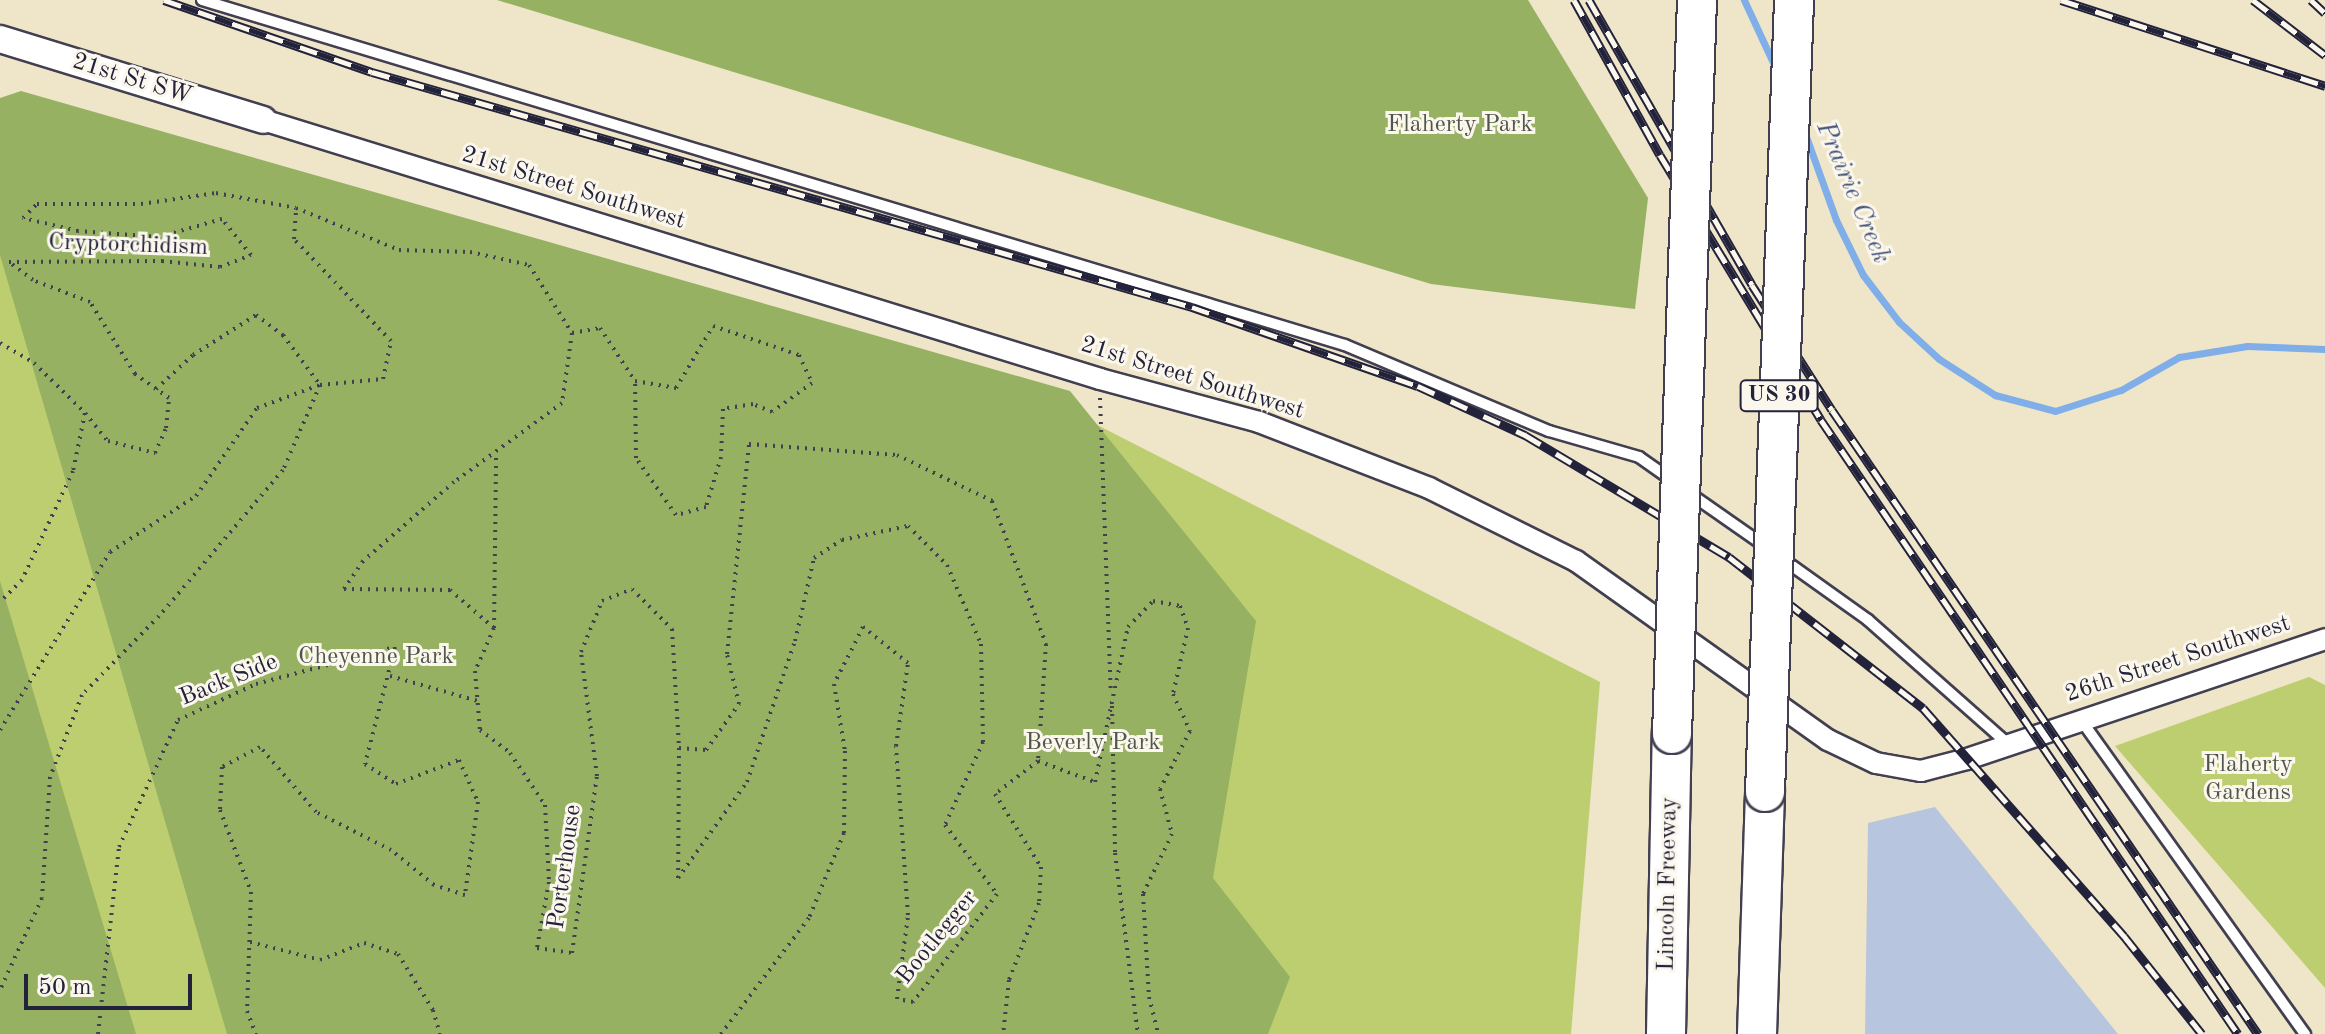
<!DOCTYPE html>
<style>
body{margin:0}
#map{position:relative;width:2325px;height:1034px;overflow:hidden;background:#efe5c8;font-family:"Old Standard TT",serif}
div>[style]{position:absolute}
[style*='--x']{left:calc(var(--x)*1px);top:calc(var(--y)*1px);width:calc(var(--w)*1px);rotate:calc(var(--a)*1deg)}
.industrial>*{inset:0;background:#b8c5de}
.green>*{inset:0;background:#bdce70}
.forest>*{inset:0;background:#96b162}
.stream>*{height:7px;margin:-3.5px;padding:0 3.5px;transform-origin:3.5px;border-radius:3.5px;background:#7faee9}
.path>*{height:4px;margin-top:-2px;transform-origin:0;background:repeating-linear-gradient(90deg,#413f50 0 2px,transparent 0 8px)}
.roads{filter:drop-shadow(2px 0 #413f50) drop-shadow(-2px 0 #413f50) drop-shadow(0 2px #413f50) drop-shadow(0 -2px #413f50)}
.service>*{height:10px;margin:-5px;padding:0 5px;transform-origin:5px;border-radius:5px;background:#fff}
.minor>*{height:20px;margin:-10px;padding:0 10px;transform-origin:10px;border-radius:10px;background:#fff}
.tertiary>*{height:26px;margin:-13px;padding:0 13px;transform-origin:13px;border-radius:13px;background:#fff}
.motorway>*{height:38px;margin:-19px;padding:0 19px;transform-origin:19px;border-radius:19px;background:#fff}
.rail>*{height:9px;margin-top:-4.5px;transform-origin:0;background:repeating-linear-gradient(90deg,#fbf7ec 0 18px,#22223b 0 36px);box-sizing:border-box;border-block:2px solid #22223b}
.bridges{filter:drop-shadow(2px 0 #413f50) drop-shadow(-2px 0 #413f50) drop-shadow(0 2px #413f50) drop-shadow(0 -2px #413f50)}
.motorway-bridge>*{height:38px;margin:-19px;padding:0 19px;transform-origin:19px;border-radius:19px;background:#fff}
span{translate:-50% -50%;white-space:nowrap;text-align:center;line-height:1.15;-webkit-text-stroke:6px #fbf7ec;paint-order:stroke}
.shield-label span{padding:2px 6px;background:#fbf7ec;border:2px solid;border-radius:6px;-webkit-text-stroke-width:0}
.shield-label{font-size:22px;color:#22223b;font-weight:700}
.street-label{font-size:24px;color:#22223b}
.park-label{font-size:24px;color:#50564b}
.water-label{font-size:26px;color:#435378;font-style:italic}
.scale{position:absolute;left:24px;top:974px;width:168px;height:36px;box-sizing:border-box;border:4px solid #22223b;border-top:0;padding-left:10px;font-size:24px;line-height:28px;white-space:nowrap;color:#22223b;-webkit-text-stroke:6px #fbf7ec;paint-order:stroke}
</style>
<div id="map">
<div class="industrial">
<i style="clip-path:polygon(1935px 807px,2118px 1034px,1865px 1034px,1868px 823px)"></i>
</div>
<div class="green">
<i style="clip-path:polygon(0 110px,1066px 409px,1600px 682px,1571px 1034px,0 1034px)"></i>
<i style="clip-path:polygon(2309px 677px,2325px 685px,2325px 988px,2115px 746px)"></i>
</div>
<div class="forest">
<i style="clip-path:polygon(497px 0,1528px 0,1648px 198px,1635px 309px,1431px 284px)"></i>
<i style="clip-path:polygon(21px 91px,1070px 391px,1256px 621px,1213px 878px,1290px 977px,1268px 1034px,227px 1034px,0 255px,0 98px)"></i>
<i style="clip-path:polygon(0 581px,136px 1034px,0 1034px)"></i>
</div>
<div class="stream">
<i style="--x:1744;--y:0;--w:76;--a:65.1"></i>
<i style="--x:1804;--y:131;--w:95;--a:70.2"></i>
<i style="--x:1836;--y:220;--w:61;--a:63.9"></i>
<i style="--x:1863;--y:275;--w:59;--a:52.5"></i>
<i style="--x:1899;--y:322;--w:54;--a:42.8"></i>
<i style="--x:1939;--y:359;--w:67;--a:32.7"></i>
<i style="--x:1995;--y:395;--w:62;--a:14.9"></i>
<i style="--x:2055;--y:411;--w:69;--a:-17.7"></i>
<i style="--x:2121;--y:390;--w:67;--a:-29.6"></i>
<i style="--x:2179;--y:357;--w:69;--a:-9.2"></i>
<i style="--x:2247;--y:346;--w:78;--a:2.2"></i>
</div>
<div class="path">
<i style="--x:572;--y:333;--w:28;--a:-10"></i>
<i style="--x:600;--y:328;--w:64;--a:56.6"></i>
<i style="--x:635;--y:381;--w:42;--a:9.7"></i>
<i style="--x:676;--y:388;--w:72;--a:-59.2"></i>
<i style="--x:713;--y:326;--w:91;--a:18.6"></i>
<i style="--x:799;--y:355;--w:31;--a:65"></i>
<i style="--x:812;--y:383;--w:49;--a:144.1"></i>
<i style="--x:772;--y:412;--w:21;--a:-157"></i>
<i style="--x:753;--y:404;--w:30;--a:171"></i>
<i style="--x:723;--y:409;--w:48;--a:92.4"></i>
<i style="--x:721;--y:457;--w:52;--a:106.7"></i>
<i style="--x:706;--y:507;--w:31;--a:165"></i>
<i style="--x:676;--y:515;--w:70;--a:-125.1"></i>
<i style="--x:636;--y:458;--w:77;--a:-90.7"></i>
<i style="--x:0;--y:343;--w:39;--a:30"></i>
<i style="--x:34;--y:363;--w:71;--a:44.4"></i>
<i style="--x:85;--y:413;--w:59;--a:101.7"></i>
<i style="--x:73;--y:471;--w:120;--a:115.1"></i>
<i style="--x:22;--y:580;--w:31;--a:135"></i>
<i style="--x:156;--y:389;--w:50;--a:-42.6"></i>
<i style="--x:193;--y:355;--w:75;--a:-32.4"></i>
<i style="--x:256;--y:315;--w:34;--a:37"></i>
<i style="--x:283;--y:335;--w:62;--a:53.5"></i>
<i style="--x:320;--y:385;--w:63;--a:-5.4"></i>
<i style="--x:383;--y:379;--w:39;--a:-78"></i>
<i style="--x:391;--y:341;--w:141;--a:-133.6"></i>
<i style="--x:294;--y:239;--w:31;--a:-86"></i>
<i style="--x:296;--y:208;--w:111;--a:22.2"></i>
<i style="--x:399;--y:250;--w:71;--a:1.6"></i>
<i style="--x:470;--y:252;--w:60;--a:12.4"></i>
<i style="--x:529;--y:265;--w:80;--a:57.7"></i>
<i style="--x:572;--y:333;--w:71;--a:98.1"></i>
<i style="--x:562;--y:403;--w:134;--a:143.8"></i>
<i style="--x:454;--y:482;--w:121;--a:139"></i>
<i style="--x:363;--y:561;--w:34;--a:124"></i>
<i style="--x:344;--y:589;--w:106;--a:0.5"></i>
<i style="--x:450;--y:590;--w:58;--a:40.8"></i>
<i style="--x:494;--y:628;--w:47;--a:113.8"></i>
<i style="--x:475;--y:671;--w:59;--a:85.2"></i>
<i style="--x:480;--y:730;--w:38;--a:37"></i>
<i style="--x:510;--y:753;--w:63;--a:56.1"></i>
<i style="--x:545;--y:805;--w:77;--a:87"></i>
<i style="--x:549;--y:882;--w:67;--a:100.3"></i>
<i style="--x:537;--y:948;--w:35;--a:8"></i>
<i style="--x:572;--y:953;--w:179;--a:-82"></i>
<i style="--x:597;--y:776;--w:125;--a:-97.4"></i>
<i style="--x:581;--y:652;--w:55;--a:-67.6"></i>
<i style="--x:602;--y:601;--w:32;--a:-22"></i>
<i style="--x:632;--y:589;--w:57;--a:45"></i>
<i style="--x:672;--y:629;--w:119;--a:86.6"></i>
<i style="--x:679;--y:748;--w:27;--a:4"></i>
<i style="--x:706;--y:750;--w:57;--a:-54.3"></i>
<i style="--x:739;--y:704;--w:51;--a:-103.5"></i>
<i style="--x:727;--y:654;--w:211;--a:-84"></i>
<i style="--x:749;--y:444;--w:148;--a:4.3"></i>
<i style="--x:897;--y:455;--w:106;--a:25.8"></i>
<i style="--x:992;--y:501;--w:153;--a:69.3"></i>
<i style="--x:1046;--y:644;--w:117;--a:93.9"></i>
<i style="--x:1038;--y:761;--w:54;--a:142.5"></i>
<i style="--x:995;--y:794;--w:86;--a:57.8"></i>
<i style="--x:1041;--y:867;--w:36;--a:93"></i>
<i style="--x:1039;--y:903;--w:83;--a:111.3"></i>
<i style="--x:1009;--y:980;--w:54;--a:96.3"></i>
<i style="--x:1100;--y:398;--w:295;--a:87.9"></i>
<i style="--x:85;--y:413;--w:36;--a:51"></i>
<i style="--x:108;--y:441;--w:49;--a:14.3"></i>
<i style="--x:155;--y:453;--w:27;--a:-66"></i>
<i style="--x:166;--y:428;--w:30;--a:-84"></i>
<i style="--x:169;--y:398;--w:42;--a:-144.8"></i>
<i style="--x:135;--y:374;--w:85;--a:-122"></i>
<i style="--x:90;--y:302;--w:61;--a:-158.9"></i>
<i style="--x:33;--y:280;--w:30;--a:-143"></i>
<i style="--x:9;--y:262;--w:153;--a:-0.4"></i>
<i style="--x:162;--y:261;--w:58;--a:5.9"></i>
<i style="--x:220;--y:267;--w:33;--a:-21"></i>
<i style="--x:251;--y:255;--w:46;--a:-128.9"></i>
<i style="--x:222;--y:219;--w:66;--a:164.1"></i>
<i style="--x:159;--y:237;--w:81;--a:-175.8"></i>
<i style="--x:78;--y:231;--w:57;--a:-166.7"></i>
<i style="--x:23;--y:218;--w:20;--a:-45"></i>
<i style="--x:37;--y:204;--w:104;--a:0"></i>
<i style="--x:141;--y:204;--w:76;--a:-8.3"></i>
<i style="--x:216;--y:193;--w:81;--a:10.6"></i>
<i style="--x:494;--y:628;--w:174;--a:-89.3"></i>
<i style="--x:390;--y:676;--w:91;--a:15.9"></i>
<i style="--x:1112;--y:706;--w:147;--a:88.8"></i>
<i style="--x:1115;--y:853;--w:182;--a:82.8"></i>
<i style="--x:0;--y:730;--w:209;--a:-58.3"></i>
<i style="--x:110;--y:552;--w:103;--a:-33.1"></i>
<i style="--x:196;--y:496;--w:107;--a:-55.3"></i>
<i style="--x:257;--y:408;--w:67;--a:-20.1"></i>
<i style="--x:320;--y:385;--w:93;--a:113.5"></i>
<i style="--x:283;--y:470;--w:192;--a:130.3"></i>
<i style="--x:159;--y:616;--w:110;--a:134.3"></i>
<i style="--x:82;--y:695;--w:88;--a:111.3"></i>
<i style="--x:50;--y:777;--w:121;--a:93.8"></i>
<i style="--x:42;--y:898;--w:101;--a:114.5"></i>
<i style="--x:679;--y:748;--w:130;--a:90.4"></i>
<i style="--x:678;--y:878;--w:118;--a:-54.3"></i>
<i style="--x:747;--y:782;--w:149;--a:-71.2"></i>
<i style="--x:795;--y:641;--w:85;--a:-77.1"></i>
<i style="--x:814;--y:558;--w:33;--a:-33"></i>
<i style="--x:842;--y:540;--w:67;--a:-12"></i>
<i style="--x:908;--y:526;--w:55;--a:45"></i>
<i style="--x:947;--y:565;--w:86;--a:66.7"></i>
<i style="--x:981;--y:644;--w:98;--a:88.8"></i>
<i style="--x:983;--y:742;--w:91;--a:114.6"></i>
<i style="--x:945;--y:825;--w:86;--a:53"></i>
<i style="--x:997;--y:894;--w:137;--a:127.9"></i>
<i style="--x:913;--y:1002;--w:16;--a:-169"></i>
<i style="--x:897;--y:999;--w:85;--a:-82.5"></i>
<i style="--x:908;--y:915;--w:169;--a:-94.1"></i>
<i style="--x:896;--y:746;--w:84;--a:-81.8"></i>
<i style="--x:908;--y:663;--w:58;--a:-141.3"></i>
<i style="--x:863;--y:627;--w:64;--a:117"></i>
<i style="--x:834;--y:684;--w:68;--a:80.7"></i>
<i style="--x:845;--y:751;--w:82;--a:90.7"></i>
<i style="--x:844;--y:833;--w:92;--a:112.4"></i>
<i style="--x:809;--y:918;--w:146;--a:127.2"></i>
<i style="--x:1038;--y:761;--w:61;--a:20.2"></i>
<i style="--x:1095;--y:782;--w:158;--a:-78"></i>
<i style="--x:1128;--y:627;--w:36;--a:-46"></i>
<i style="--x:1153;--y:601;--w:27;--a:10"></i>
<i style="--x:1180;--y:606;--w:23;--a:70"></i>
<i style="--x:1188;--y:628;--w:68;--a:102.8"></i>
<i style="--x:1173;--y:694;--w:41;--a:65.3"></i>
<i style="--x:1190;--y:731;--w:65;--a:117.3"></i>
<i style="--x:1160;--y:789;--w:47;--a:75.1"></i>
<i style="--x:1172;--y:834;--w:67;--a:115.8"></i>
<i style="--x:1143;--y:894;--w:103;--a:86.7"></i>
<i style="--x:1149;--y:997;--w:38;--a:76"></i>
<i style="--x:250;--y:942;--w:72;--a:14.4"></i>
<i style="--x:320;--y:960;--w:47;--a:-21.1"></i>
<i style="--x:364;--y:943;--w:36;--a:18"></i>
<i style="--x:398;--y:954;--w:66;--a:58"></i>
<i style="--x:433;--y:1010;--w:25;--a:74"></i>
<i style="--x:98;--y:1034;--w:188;--a:-83.6"></i>
<i style="--x:119;--y:847;--w:140;--a:-65.1"></i>
<i style="--x:178;--y:720;--w:86;--a:-24.8"></i>
<i style="--x:256;--y:684;--w:144;--a:-14.9"></i>
<i style="--x:395;--y:647;--w:121;--a:104.4"></i>
<i style="--x:365;--y:764;--w:37;--a:33"></i>
<i style="--x:396;--y:784;--w:67;--a:-20.9"></i>
<i style="--x:459;--y:760;--w:46;--a:65.7"></i>
<i style="--x:478;--y:802;--w:94;--a:98"></i>
<i style="--x:465;--y:895;--w:33;--a:-162"></i>
<i style="--x:434;--y:885;--w:55;--a:-140.9"></i>
<i style="--x:391;--y:850;--w:84;--a:-153.1"></i>
<i style="--x:316;--y:812;--w:86;--a:-130.7"></i>
<i style="--x:260;--y:747;--w:43;--a:152.2"></i>
<i style="--x:222;--y:767;--w:43;--a:92.7"></i>
<i style="--x:220;--y:810;--w:88;--a:69.3"></i>
<i style="--x:251;--y:892;--w:119;--a:91.9"></i>
<i style="--x:247;--y:1011;--w:25;--a:69"></i>
</div>
<div class="roads">
<div class="service">
<i style="--x:202;--y:0;--w:1194;--a:16.8"></i>
<i style="--x:1345;--y:345;--w:221;--a:22.9"></i>
<i style="--x:1549;--y:431;--w:94;--a:16.1"></i>
<i style="--x:1639;--y:457;--w:42;--a:35.2"></i>
<i style="--x:1689;--y:493;--w:93;--a:34.9"></i>
<i style="--x:1784;--y:560;--w:103;--a:35.5"></i>
<i style="--x:1868;--y:620;--w:187;--a:41.5"></i>
<i style="--x:2081;--y:720;--w:386;--a:54.5"></i>
</div>
<div class="minor">
<i style="--x:263;--y:120;--w:876;--a:17.19"></i>
<i style="--x:1100;--y:379;--w:165;--a:15.1"></i>
<i style="--x:1259;--y:422;--w:182;--a:21.2"></i>
<i style="--x:1429;--y:488;--w:164;--a:26.4"></i>
<i style="--x:1576;--y:561;--w:309;--a:35.4"></i>
<i style="--x:1828;--y:740;--w:53;--a:25.6"></i>
<i style="--x:1876;--y:763;--w:46;--a:10.1"></i>
<i style="--x:1921;--y:771;--w:48;--a:-14.6"></i>
<i style="--x:1967;--y:759;--w:378;--a:-18.5"></i>
</div>
<div class="tertiary">
<i style="--x:0;--y:39;--w:275;--a:17.1"></i>
</div>
<div class="motorway">
<i style="--x:1666;--y:1034;--w:300;--a:-88.9"></i>
<i style="--x:1757;--y:1034;--w:242;--a:-88.1"></i>
</div>
</div>
<div class="rail">
<i style="--x:164;--y:0;--w:220;--a:19.1"></i>
<i style="--x:372;--y:72;--w:853;--a:15.99"></i>
<i style="--x:1192;--y:307;--w:239;--a:19.3"></i>
<i style="--x:1418;--y:386;--w:118;--a:24.6"></i>
<i style="--x:1525;--y:435;--w:238;--a:30.9"></i>
<i style="--x:1729;--y:557;--w:246;--a:37.9"></i>
<i style="--x:1923;--y:708;--w:304;--a:48.6"></i>
<i style="--x:2124;--y:936;--w:125;--a:51.5"></i>
<i style="--x:1574;--y:0;--w:177;--a:61"></i>
<i style="--x:1660;--y:155;--w:310;--a:58.7"></i>
<i style="--x:1821;--y:420;--w:742;--a:55.82"></i>
<i style="--x:1589;--y:0;--w:328;--a:60.2"></i>
<i style="--x:1752;--y:285;--w:148;--a:57.4"></i>
<i style="--x:1832;--y:410;--w:756;--a:55.68"></i>
<i style="--x:2061;--y:0;--w:278;--a:18"></i>
<i style="--x:2253;--y:0;--w:91;--a:37.4"></i>
<i style="--x:2311;--y:0;--w:19;--a:43"></i>
</div>
<div class="bridges">
<div class="motorway-bridge">
<i style="--x:1672;--y:734;--w:734;--a:-88.05"></i>
<i style="--x:1765;--y:792;--w:793;--a:-87.9"></i>
</div>
</div>
<div class="shield-label">
<span style="left:1779px;top:396px">US 30</span>
</div>
<div class="street-label">
<span style="left:132px;top:80px;rotate:17deg">21st St SW</span>
<span style="left:573px;top:189px;rotate:17deg">21st Street Southwest</span>
<span style="left:128px;top:246px;rotate:2deg">Cryptorchidism</span>
<span style="left:1192px;top:379px;rotate:17deg">21st Street Southwest</span>
<span style="left:2178px;top:660px;rotate:-18deg">26th Street Southwest</span>
<span style="left:229px;top:681px;rotate:-22deg">Back Side</span>
<span style="left:566px;top:867px;rotate:-82deg">Porterhouse</span>
<span style="left:1669px;top:884px;rotate:-89deg">Lincoln Freeway</span>
<span style="left:938px;top:938px;rotate:-51deg">Bootlegger</span>
</div>
<div class="park-label">
<span style="left:1460px;top:126px">Flaherty Park</span>
<span style="left:376px;top:658px">Cheyenne Park</span>
<span style="left:1093px;top:744px">Beverly Park</span>
<span style="left:2248px;top:780px">Flaherty<br>Gardens</span>
</div>
<div class="water-label">
<span style="left:1852px;top:193px;rotate:67deg">Prairie Creek</span>
</div>
<div class="scale">50 m</div>
</div>
